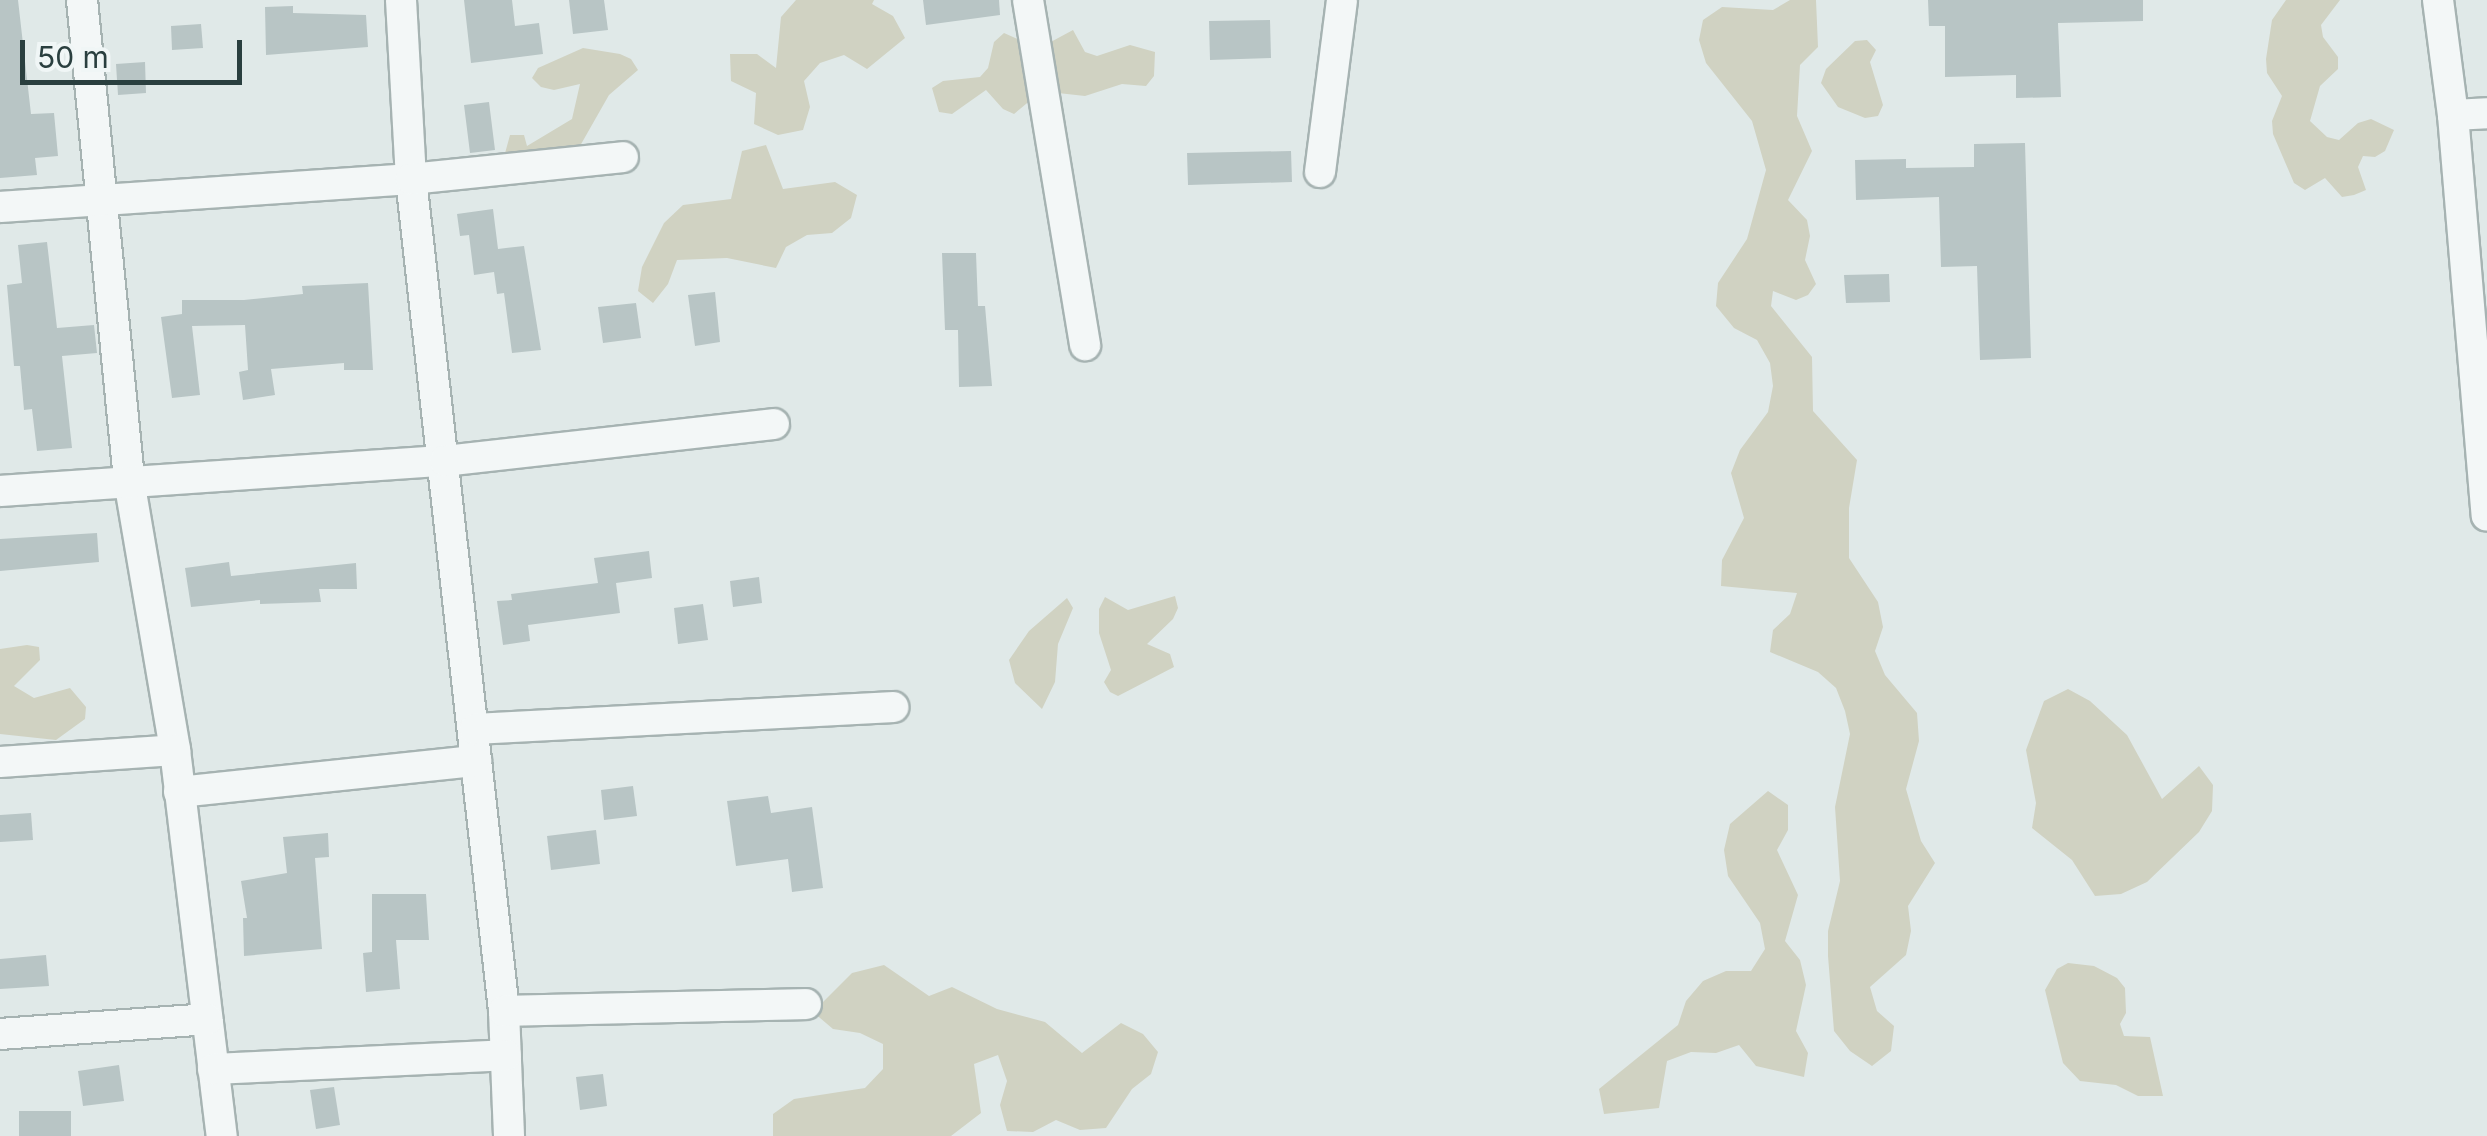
<!DOCTYPE html>
<style>
body{margin:0}
#map{position:relative;width:2487px;height:1136px;overflow:hidden;background:#e0e9e8;font-family:Inter,sans-serif}
div>[style]{position:absolute}
[style*='--x']{left:calc(var(--x)*1px);top:calc(var(--y)*1px);width:calc(var(--w)*1px);rotate:calc(var(--a)*1deg)}
.green>*{inset:0;background:#d0d2c2}
.building>*{inset:0;background:#b8c5c5}
.roads{filter:drop-shadow(2px 0 #a6b3b2) drop-shadow(-2px 0 #a6b3b2) drop-shadow(0 2px #a6b3b2) drop-shadow(0 -2px #a6b3b2)}
.minor>*{height:30px;margin:-15px;padding:0 15px;transform-origin:15px;border-radius:15px;background:#f3f7f7}
span{translate:-50% -50%;white-space:nowrap;text-align:center;line-height:1.15;-webkit-text-stroke:8px #f0f6f6;paint-order:stroke}
.scale{position:absolute;left:20px;top:40px;width:222px;height:45px;box-sizing:border-box;border:5px solid #2a3f3f;border-top:0;padding-left:12px;font-size:30px;line-height:35px;white-space:nowrap;color:#2a3f3f;-webkit-text-stroke:8px #f0f6f6;paint-order:stroke}
</style>
<div id="map">
<div class="green">
<i style="clip-path:polygon(796px 0,874px 0,872px 4px,893px 16px,905px 38px,867px 69px,844px 55px,820px 63px,804px 81px,810px 107px,803px 130px,778px 135px,754px 124px,756px 93px,731px 81px,730px 54px,757px 54px,776px 68px,781px 17px)"></i>
<i style="clip-path:polygon(1790px 0,1816px 0,1818px 47px,1800px 65px,1797px 116px,1812px 151px,1788px 200px,1807px 220px,1810px 236px,1805px 260px,1816px 284px,1808px 295px,1796px 300px,1773px 291px,1771px 306px,1812px 357px,1813px 411px,1857px 460px,1849px 508px,1849px 558px,1878px 602px,1883px 627px,1875px 651px,1885px 675px,1917px 713px,1919px 741px,1906px 789px,1921px 841px,1935px 863px,1908px 906px,1911px 931px,1906px 955px,1870px 987px,1877px 1011px,1894px 1026px,1891px 1051px,1872px 1066px,1850px 1051px,1834px 1031px,1828px 956px,1828px 931px,1840px 881px,1835px 807px,1850px 734px,1845px 711px,1836px 688px,1818px 672px,1770px 652px,1773px 630px,1790px 614px,1797px 593px,1721px 586px,1722px 560px,1744px 518px,1731px 473px,1740px 450px,1768px 412px,1773px 386px,1770px 363px,1757px 340px,1734px 328px,1716px 306px,1718px 283px,1747px 239px,1766px 170px,1752px 121px,1706px 63px,1699px 40px,1703px 20px,1722px 7px,1773px 10px)"></i>
<i style="clip-path:polygon(2286px 0,2340px 0,2321px 25px,2323px 37px,2338px 57px,2338px 69px,2320px 86px,2310px 121px,2327px 137px,2339px 140px,2358px 123px,2371px 119px,2394px 130px,2385px 151px,2375px 157px,2363px 156px,2358px 167px,2366px 190px,2354px 195px,2342px 197px,2325px 178px,2305px 190px,2294px 183px,2273px 134px,2272px 121px,2282px 96px,2267px 73px,2266px 59px,2272px 20px)"></i>
<i style="clip-path:polygon(1073px 30px,1085px 52px,1097px 56px,1130px 45px,1155px 52px,1154px 76px,1146px 86px,1122px 84px,1085px 96px,1058px 93px,1032px 99px,1014px 114px,1003px 109px,986px 90px,952px 114px,939px 112px,932px 88px,943px 81px,980px 77px,988px 68px,994px 42px,1004px 33px,1024px 42px,1047px 44px)"></i>
<i style="clip-path:polygon(1867px 40px,1876px 50px,1870px 62px,1883px 105px,1878px 116px,1865px 118px,1838px 107px,1821px 83px,1826px 69px,1855px 41px)"></i>
<i style="clip-path:polygon(583px 48px,620px 54px,631px 59px,638px 70px,609px 95px,576px 153px,564px 158px,538px 151px,504px 157px,510px 135px,524px 135px,527px 146px,572px 119px,580px 84px,554px 90px,541px 87px,532px 78px,538px 68px)"></i>
<i style="clip-path:polygon(766px 145px,783px 189px,835px 182px,857px 195px,851px 218px,832px 233px,807px 235px,786px 247px,776px 268px,727px 258px,677px 260px,668px 284px,653px 303px,638px 291px,642px 267px,664px 223px,683px 205px,731px 199px,742px 151px)"></i>
<i style="clip-path:polygon(1175px 596px,1178px 608px,1173px 619px,1147px 644px,1170px 654px,1174px 667px,1118px 696px,1110px 692px,1104px 682px,1111px 670px,1099px 633px,1099px 609px,1105px 597px,1128px 610px)"></i>
<i style="clip-path:polygon(1067px 598px,1073px 608px,1058px 644px,1055px 682px,1042px 709px,1015px 683px,1009px 660px,1029px 631px)"></i>
<i style="clip-path:polygon(27px 645px,39px 647px,40px 660px,14px 686px,34px 698px,70px 688px,86px 707px,85px 719px,56px 740px,0 734px,0 649px)"></i>
<i style="clip-path:polygon(2068px 689px,2090px 701px,2127px 735px,2162px 799px,2199px 766px,2213px 785px,2212px 811px,2199px 832px,2147px 882px,2121px 894px,2095px 896px,2072px 860px,2032px 828px,2036px 803px,2026px 750px,2044px 701px)"></i>
<i style="clip-path:polygon(1768px 791px,1788px 805px,1788px 830px,1777px 850px,1798px 895px,1785px 941px,1800px 960px,1806px 985px,1796px 1031px,1808px 1053px,1804px 1077px,1756px 1066px,1739px 1045px,1716px 1053px,1691px 1052px,1667px 1061px,1659px 1108px,1604px 1114px,1599px 1089px,1678px 1025px,1686px 1001px,1703px 981px,1726px 971px,1751px 971px,1765px 949px,1760px 923px,1728px 876px,1724px 850px,1730px 824px)"></i>
<i style="clip-path:polygon(2068px 963px,2094px 966px,2117px 978px,2125px 988px,2126px 1013px,2120px 1024px,2124px 1036px,2150px 1037px,2163px 1096px,2138px 1096px,2116px 1085px,2080px 1081px,2063px 1063px,2045px 990px,2057px 969px)"></i>
<i style="clip-path:polygon(884px 965px,929px 996px,952px 987px,997px 1009px,1045px 1022px,1082px 1053px,1121px 1023px,1143px 1034px,1158px 1052px,1151px 1074px,1132px 1089px,1106px 1128px,1080px 1130px,1056px 1120px,1033px 1132px,1007px 1131px,1000px 1105px,1007px 1081px,998px 1055px,974px 1064px,981px 1113px,951px 1136px,773px 1136px,773px 1114px,794px 1099px,865px 1088px,883px 1069px,883px 1044px,860px 1033px,833px 1029px,813px 1012px,852px 973px)"></i>
</div>
<div class="building">
<i style="clip-path:polygon(0 0,18px 0,31px 114px,54px 113px,58px 156px,35px 158px,37px 175px,0 178px)"></i>
<i style="clip-path:polygon(464px 0,512px 0,515px 26px,539px 23px,543px 54px,471px 63px)"></i>
<i style="clip-path:polygon(569px 0,604px 0,608px 30px,573px 34px)"></i>
<i style="clip-path:polygon(923px 0,999px 0,1000px 15px,926px 25px)"></i>
<i style="clip-path:polygon(1928px 0,2143px 0,2143px 21px,2058px 23px,2061px 97px,2016px 98px,2016px 75px,1945px 77px,1945px 26px,1929px 26px)"></i>
<i style="clip-path:polygon(293px 6px,293px 13px,366px 15px,368px 47px,266px 55px,265px 7px)"></i>
<i style="clip-path:polygon(1270px 20px,1271px 58px,1210px 60px,1209px 21px)"></i>
<i style="clip-path:polygon(201px 24px,203px 48px,172px 50px,171px 26px)"></i>
<i style="clip-path:polygon(145px 62px,146px 93px,118px 95px,116px 64px)"></i>
<i style="clip-path:polygon(489px 102px,495px 150px,470px 153px,464px 105px)"></i>
<i style="clip-path:polygon(2025px 143px,2031px 358px,1980px 360px,1977px 266px,1941px 267px,1939px 197px,1856px 200px,1855px 160px,1906px 159px,1906px 168px,1974px 167px,1974px 144px)"></i>
<i style="clip-path:polygon(1291px 151px,1292px 182px,1188px 185px,1187px 153px)"></i>
<i style="clip-path:polygon(493px 209px,498px 249px,524px 246px,541px 350px,512px 353px,504px 293px,497px 294px,494px 272px,474px 275px,469px 235px,460px 236px,457px 214px)"></i>
<i style="clip-path:polygon(47px 242px,57px 328px,94px 325px,97px 353px,62px 356px,72px 448px,37px 451px,32px 409px,24px 410px,20px 366px,14px 366px,7px 285px,22px 283px,18px 245px)"></i>
<i style="clip-path:polygon(942px 253px,976px 253px,978px 306px,985px 306px,992px 386px,959px 387px,958px 330px,945px 330px)"></i>
<i style="clip-path:polygon(1889px 274px,1890px 302px,1846px 303px,1844px 275px)"></i>
<i style="clip-path:polygon(368px 283px,373px 370px,344px 370px,344px 363px,271px 369px,275px 395px,243px 400px,239px 372px,248px 370px,245px 325px,192px 326px,200px 395px,172px 398px,161px 317px,182px 314px,182px 300px,244px 300px,303px 294px,302px 286px)"></i>
<i style="clip-path:polygon(715px 292px,720px 342px,695px 346px,688px 295px)"></i>
<i style="clip-path:polygon(636px 303px,641px 338px,603px 343px,598px 307px)"></i>
<i style="clip-path:polygon(97px 533px,99px 562px,0 571px,0 539px)"></i>
<i style="clip-path:polygon(649px 551px,652px 578px,616px 583px,620px 613px,528px 625px,530px 641px,503px 645px,497px 601px,512px 600px,511px 594px,598px 583px,594px 558px)"></i>
<i style="clip-path:polygon(229px 562px,231px 576px,356px 563px,357px 589px,319px 589px,321px 602px,260px 604px,260px 600px,191px 607px,185px 568px)"></i>
<i style="clip-path:polygon(759px 577px,762px 603px,733px 607px,730px 581px)"></i>
<i style="clip-path:polygon(703px 604px,708px 640px,678px 644px,674px 608px)"></i>
<i style="clip-path:polygon(633px 786px,637px 816px,604px 820px,601px 790px)"></i>
<i style="clip-path:polygon(768px 796px,771px 813px,812px 807px,823px 888px,792px 892px,788px 859px,736px 866px,727px 801px)"></i>
<i style="clip-path:polygon(31px 813px,33px 840px,0 842px,0 815px)"></i>
<i style="clip-path:polygon(596px 830px,600px 864px,551px 870px,547px 836px)"></i>
<i style="clip-path:polygon(328px 833px,329px 857px,315px 858px,322px 949px,244px 956px,243px 918px,247px 918px,241px 881px,287px 873px,283px 837px)"></i>
<i style="clip-path:polygon(372px 894px,426px 894px,429px 940px,396px 940px,400px 989px,366px 992px,363px 953px,372px 952px)"></i>
<i style="clip-path:polygon(46px 955px,49px 986px,0 989px,0 959px)"></i>
<i style="clip-path:polygon(119px 1065px,124px 1101px,83px 1106px,78px 1071px)"></i>
<i style="clip-path:polygon(603px 1074px,607px 1106px,580px 1110px,576px 1077px)"></i>
<i style="clip-path:polygon(334px 1087px,340px 1125px,316px 1129px,310px 1090px)"></i>
<i style="clip-path:polygon(19px 1111px,71px 1111px,71px 1136px,19px 1136px)"></i>
</div>
<div class="roads">
<div class="minor">
<i style="--x:82;--y:0;--w:488;--a:84.4"></i>
<i style="--x:130;--y:486;--w:268;--a:80.3"></i>
<i style="--x:175;--y:750;--w:389;--a:83.1"></i>
<i style="--x:401;--y:0;--w:179;--a:86.8"></i>
<i style="--x:411;--y:179;--w:837;--a:83.62"></i>
<i style="--x:504;--y:1011;--w:125;--a:87.7"></i>
<i style="--x:1028;--y:0;--w:350;--a:80.6"></i>
<i style="--x:2438;--y:0;--w:116;--a:82.6"></i>
<i style="--x:2453;--y:115;--w:402;--a:85.2"></i>
<i style="--x:2453;--y:115;--w:34;--a:-3"></i>
<i style="--x:1320;--y:172;--w:173;--a:-82.7"></i>
<i style="--x:0;--y:207;--w:412;--a:-3.9"></i>
<i style="--x:411;--y:179;--w:213;--a:-5.9"></i>
<i style="--x:0;--y:491;--w:446;--a:-3.9"></i>
<i style="--x:445;--y:461;--w:331;--a:-6.4"></i>
<i style="--x:475;--y:729;--w:419;--a:-3"></i>
<i style="--x:0;--y:762;--w:175;--a:-3.9"></i>
<i style="--x:179;--y:792;--w:299;--a:-6"></i>
<i style="--x:504;--y:1011;--w:302;--a:-1.3"></i>
<i style="--x:0;--y:1034;--w:208;--a:-4.1"></i>
<i style="--x:213;--y:1069;--w:293;--a:-2.7"></i>
</div>
</div>
<div class="scale">50 m</div>
</div>
